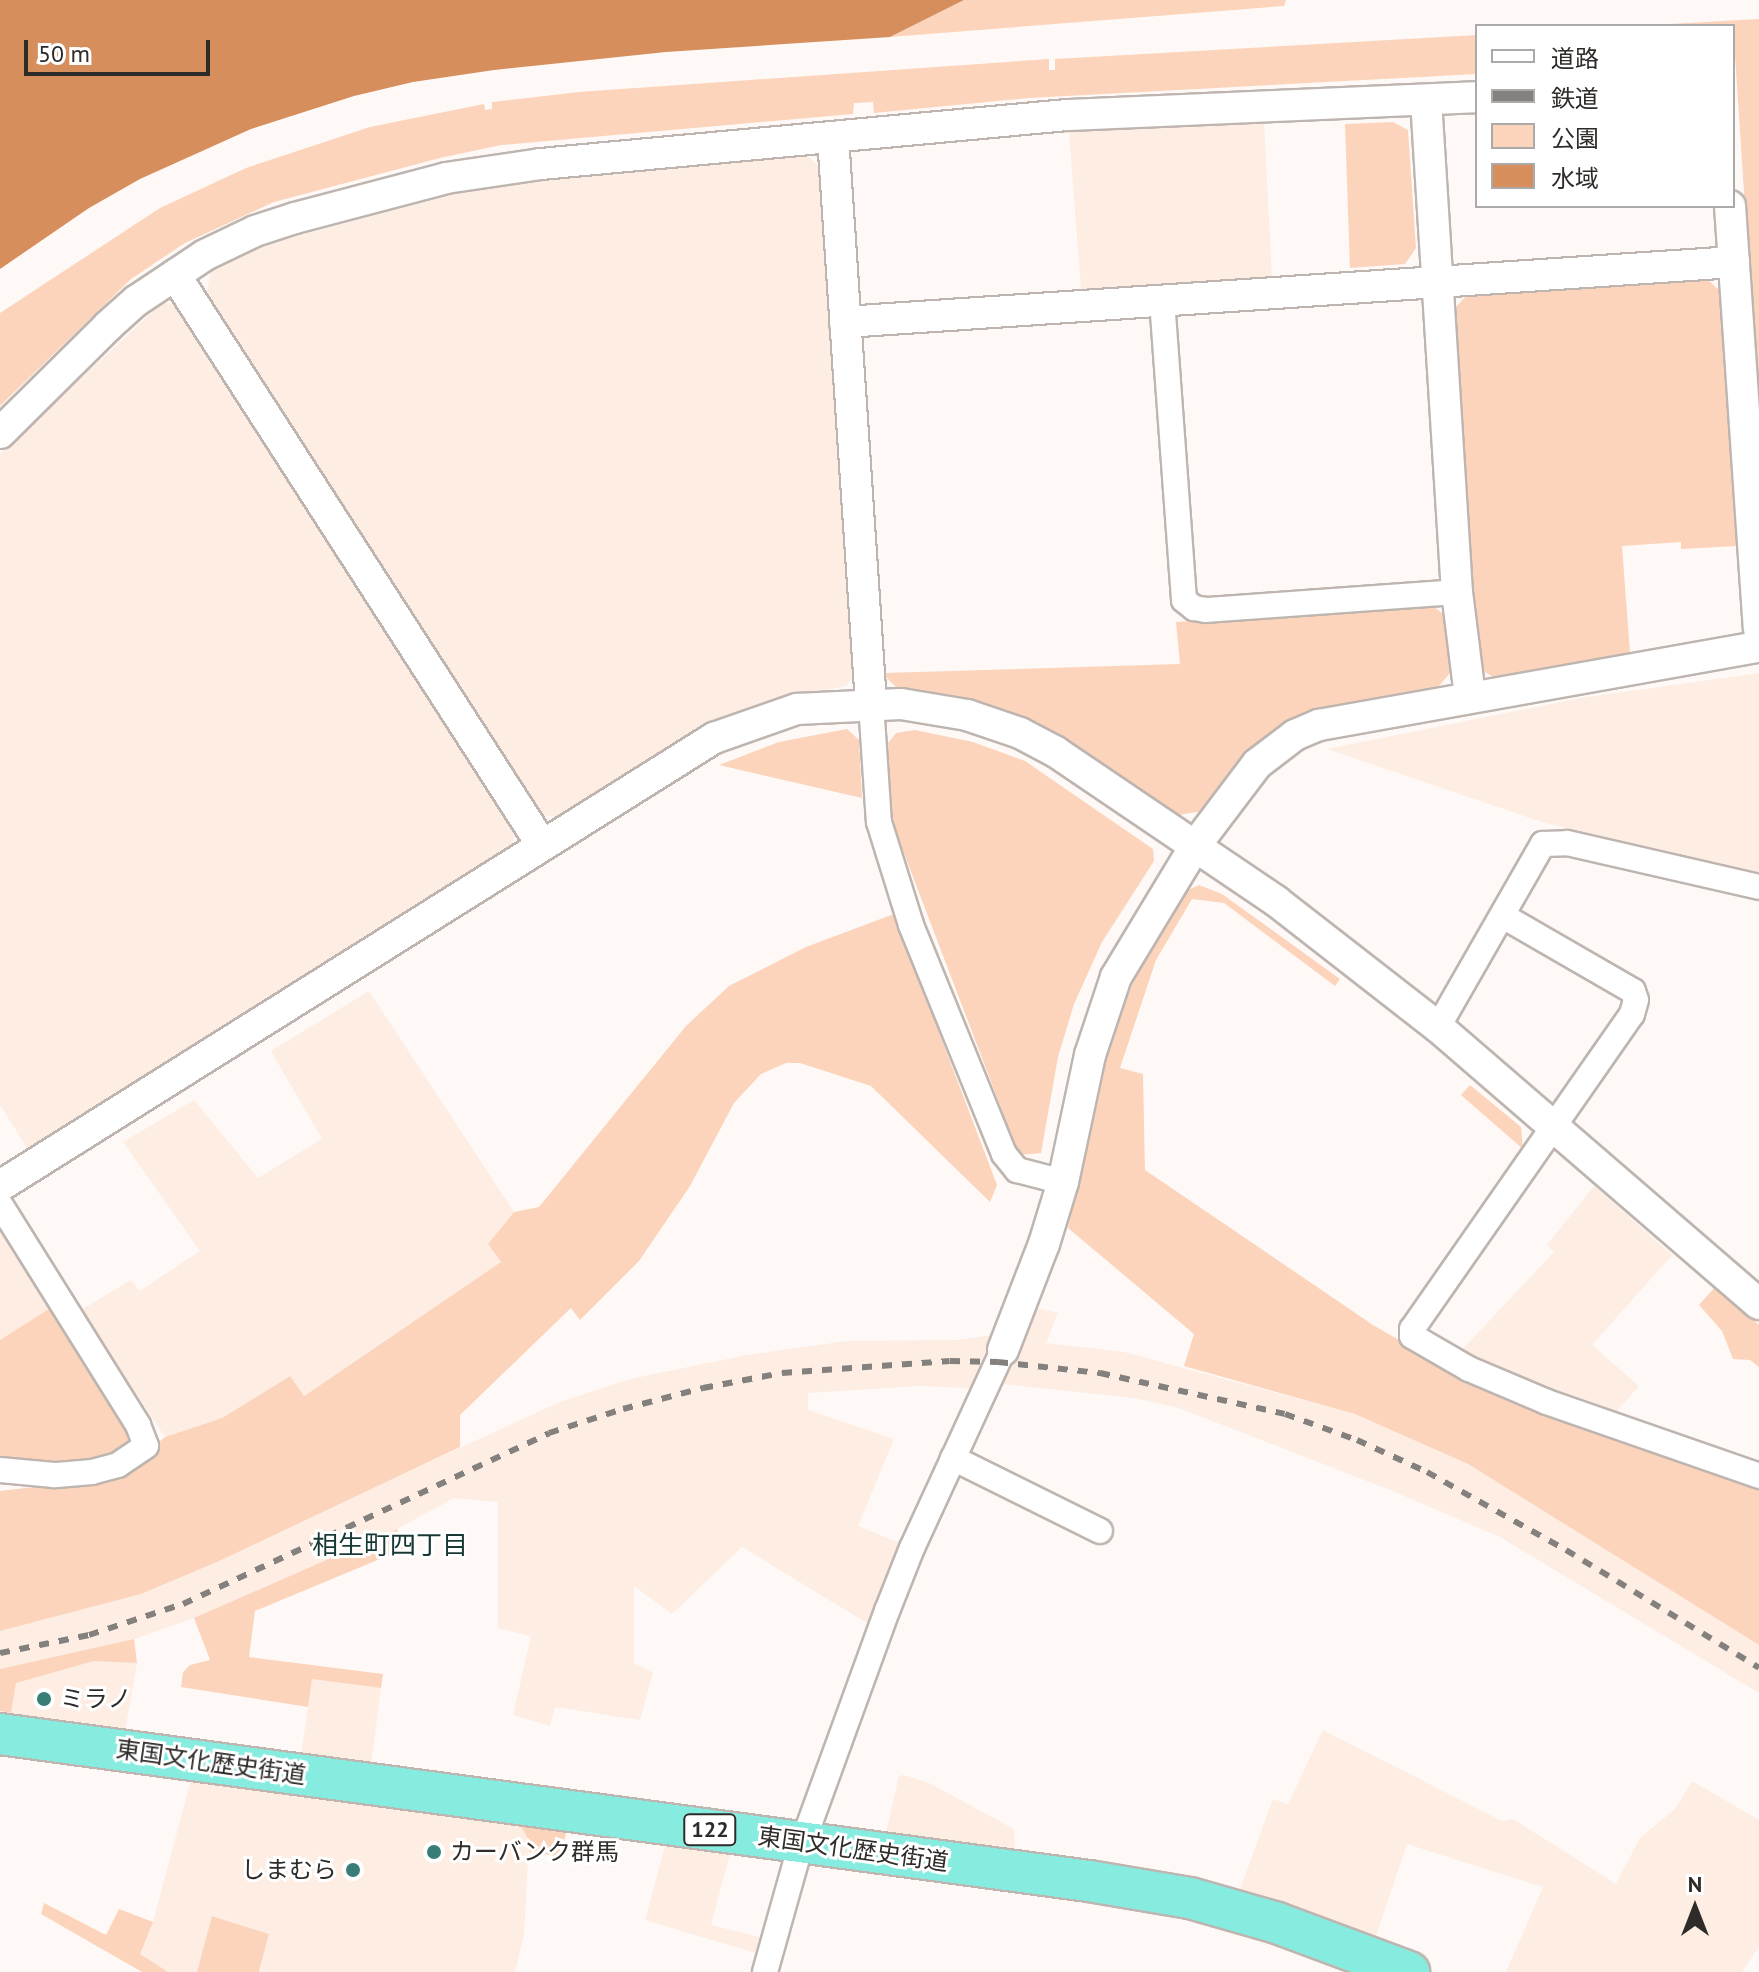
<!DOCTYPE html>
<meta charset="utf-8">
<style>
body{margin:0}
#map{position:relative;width:1759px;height:1972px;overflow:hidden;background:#fef9f6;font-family:"PT Sans","Noto Sans JP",sans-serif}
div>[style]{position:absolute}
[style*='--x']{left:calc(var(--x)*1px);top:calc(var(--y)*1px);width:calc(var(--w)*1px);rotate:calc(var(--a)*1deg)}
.built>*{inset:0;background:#fdede3}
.green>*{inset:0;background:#fcd4bb}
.water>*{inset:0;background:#d68e5c}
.roads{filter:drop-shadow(2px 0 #beb5b0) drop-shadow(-2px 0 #beb5b0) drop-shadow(0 2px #beb5b0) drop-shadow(0 -2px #beb5b0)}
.minor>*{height:24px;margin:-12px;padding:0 12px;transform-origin:12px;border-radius:12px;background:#fff}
.tertiary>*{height:30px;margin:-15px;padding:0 15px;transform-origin:15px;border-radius:15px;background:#fff}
.trunk>*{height:40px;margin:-20px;padding:0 20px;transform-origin:20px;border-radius:20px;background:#87ece0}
.rail>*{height:6px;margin-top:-3px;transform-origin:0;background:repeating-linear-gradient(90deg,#84807e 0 10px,transparent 0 20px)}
.dots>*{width:22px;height:22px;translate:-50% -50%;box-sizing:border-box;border:4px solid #fff;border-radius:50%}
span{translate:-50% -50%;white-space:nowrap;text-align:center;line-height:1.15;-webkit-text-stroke:6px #fff;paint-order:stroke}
.shield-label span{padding:2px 6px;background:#fff;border:2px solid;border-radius:6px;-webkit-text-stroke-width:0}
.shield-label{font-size:22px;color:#2e2b29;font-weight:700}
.poi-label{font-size:24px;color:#2e2b29}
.left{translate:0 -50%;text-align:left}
.right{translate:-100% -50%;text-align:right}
.street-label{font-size:24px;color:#2e2b29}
.neighbourhood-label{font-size:26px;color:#173935}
.legend{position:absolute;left:1475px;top:24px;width:260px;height:184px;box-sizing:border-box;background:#fff;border:2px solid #abaaa9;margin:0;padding:10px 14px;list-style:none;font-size:24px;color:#2e2b29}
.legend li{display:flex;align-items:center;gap:16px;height:40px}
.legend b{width:40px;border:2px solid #abaaa9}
.north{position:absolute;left:1655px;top:1868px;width:80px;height:80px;-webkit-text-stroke:6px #fff;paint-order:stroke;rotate:0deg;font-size:22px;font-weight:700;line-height:32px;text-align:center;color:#2e2b29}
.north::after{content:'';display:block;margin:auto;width:28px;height:36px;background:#2e2b29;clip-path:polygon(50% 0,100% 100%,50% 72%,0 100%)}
.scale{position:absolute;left:24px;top:40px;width:186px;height:36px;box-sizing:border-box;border:4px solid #2e2b29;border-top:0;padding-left:10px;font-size:24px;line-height:28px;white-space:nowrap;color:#2e2b29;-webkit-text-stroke:6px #fff;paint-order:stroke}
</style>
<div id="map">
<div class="built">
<i style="clip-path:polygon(1264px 122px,1272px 278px,1081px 290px,1069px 131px)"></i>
<i style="clip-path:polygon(807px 155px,820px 168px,855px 675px,846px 686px,780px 699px,727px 717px,693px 732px,561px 817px,539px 815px,207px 291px,211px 270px,272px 243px,462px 192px,529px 180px)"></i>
<i style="clip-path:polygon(163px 302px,181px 306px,516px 828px,511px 847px,29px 1151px,0 1105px,0 454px)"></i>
<i style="clip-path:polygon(1759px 673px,1759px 876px,1542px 822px,1327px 749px,1581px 698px)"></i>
<i style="clip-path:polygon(369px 991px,514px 1212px,488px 1244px,501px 1262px,303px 1396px,289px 1376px,222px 1418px,165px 1437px,81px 1310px,131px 1280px,140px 1291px,200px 1251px,123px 1142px,194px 1100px,258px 1178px,322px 1139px,271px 1051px)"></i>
<i style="clip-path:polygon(1594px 1186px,1672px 1255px,1592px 1345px,1639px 1386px,1617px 1411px,1570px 1394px,1567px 1396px,1459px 1353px,1554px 1252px,1547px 1245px)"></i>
<i style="clip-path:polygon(0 1230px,51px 1308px,0 1340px)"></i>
<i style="clip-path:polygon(1036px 1308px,1058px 1313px,1046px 1343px,1124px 1352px,1355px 1414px,1468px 1464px,1759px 1645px,1759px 1693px,1500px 1537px,1390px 1490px,1179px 1408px,1134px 1398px,1003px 1384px)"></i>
<i style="clip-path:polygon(992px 1335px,971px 1388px,919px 1386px,808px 1393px,808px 1410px,894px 1439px,858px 1526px,904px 1545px,872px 1626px,742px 1547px,672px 1614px,634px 1586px,634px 1663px,653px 1673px,640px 1720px,555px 1707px,550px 1726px,513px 1715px,531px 1636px,498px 1628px,498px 1502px,454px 1498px,397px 1529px,194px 1618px,134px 1639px,0 1669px,0 1631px,141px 1594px,560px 1402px,630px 1379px,747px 1355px,847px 1341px,959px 1340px)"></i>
<i style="clip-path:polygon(94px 1661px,137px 1663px,125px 1731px,11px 1713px,16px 1683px)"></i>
<i style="clip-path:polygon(312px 1679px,381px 1688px,371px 1765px,301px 1755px)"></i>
<i style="clip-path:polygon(1323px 1730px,1502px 1821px,1513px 1819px,1616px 1884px,1640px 1838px,1675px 1809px,1692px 1781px,1759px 1820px,1759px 1947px,1742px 1972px,1506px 1972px,1543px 1887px,1407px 1844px,1375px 1939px,1239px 1892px,1273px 1799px,1288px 1804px)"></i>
<i style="clip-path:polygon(904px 1775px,929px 1783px,1014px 1829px,1015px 1852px,886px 1833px,899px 1776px)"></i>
<i style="clip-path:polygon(191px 1780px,519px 1823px,529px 1840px,524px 1935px,515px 1972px,260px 1972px,269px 1934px,213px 1916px,197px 1972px,168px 1972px,139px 1954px,153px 1922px)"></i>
<i style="clip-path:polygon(665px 1846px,730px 1854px,711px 1925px,763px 1938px,759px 1954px,645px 1920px)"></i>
</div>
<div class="green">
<i style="clip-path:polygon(964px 0,1286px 0,1284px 6px,890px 37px)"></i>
<i style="clip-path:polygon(1759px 19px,1759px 418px,1733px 26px,1633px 26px)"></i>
<i style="clip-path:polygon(1477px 35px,1477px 74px,1029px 98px,874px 113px,873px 102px,854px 103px,853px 114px,501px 145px,440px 158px,274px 202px,185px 243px,131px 279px,0 406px,0 313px,160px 208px,246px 168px,370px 127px,484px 104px,485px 110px,492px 109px,492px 102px,579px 92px,1049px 59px,1049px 70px,1055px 70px,1055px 59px)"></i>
<i style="clip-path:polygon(1393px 122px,1408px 130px,1416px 248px,1405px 264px,1350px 268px,1345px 124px)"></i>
<i style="clip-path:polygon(1706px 278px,1721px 292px,1738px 546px,1681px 549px,1681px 542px,1622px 546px,1630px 653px,1495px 678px,1478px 668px,1455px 308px,1467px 295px)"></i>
<i style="clip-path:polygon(1432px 605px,1447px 617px,1451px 672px,1438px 687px,1330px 707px,1288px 724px,1247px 753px,1203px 811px,1178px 815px,1097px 759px,1024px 717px,964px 698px,899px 690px,885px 676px,885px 673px,1180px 664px,1176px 622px)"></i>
<i style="clip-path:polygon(847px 729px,859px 740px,862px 798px,719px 765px,779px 742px)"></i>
<i style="clip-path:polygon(915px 730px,973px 742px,1025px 761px,1153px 849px,1154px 861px,1102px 942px,1074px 1004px,1058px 1057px,1041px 1153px,1019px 1155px,897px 835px,892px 812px,888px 743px,896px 733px)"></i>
<i style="clip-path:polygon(1199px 885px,1222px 894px,1340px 979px,1335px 986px,1224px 903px,1192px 899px,1156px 960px,1120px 1068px,1143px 1074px,1145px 1170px,1373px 1325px,1453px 1371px,1606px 1433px,1759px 1488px,1759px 1645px,1468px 1464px,1355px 1414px,1184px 1366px,1194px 1334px,1068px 1228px,1103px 1067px,1119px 1014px,1142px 964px,1188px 890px)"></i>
<i style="clip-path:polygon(894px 914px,997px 1185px,990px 1202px,871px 1086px,800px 1063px,786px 1063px,761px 1074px,734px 1103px,690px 1186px,639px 1261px,580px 1320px,571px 1308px,460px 1415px,460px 1447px,219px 1561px,141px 1594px,0 1631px,0 1491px,117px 1477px,165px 1437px,222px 1418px,290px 1376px,304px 1396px,501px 1262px,488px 1244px,514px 1212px,539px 1207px,686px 1026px,729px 986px,806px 947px)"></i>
<i style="clip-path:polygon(1470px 1085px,1521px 1127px,1523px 1149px,1461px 1095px)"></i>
<i style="clip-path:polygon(1715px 1287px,1759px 1325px,1759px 1367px,1750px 1360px,1733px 1359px,1722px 1331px,1699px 1305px)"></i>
<i style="clip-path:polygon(52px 1307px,136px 1439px,119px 1456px,67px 1464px,0 1457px,0 1340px)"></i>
<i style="clip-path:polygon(397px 1529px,404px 1549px,255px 1611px,249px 1657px,383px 1674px,381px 1688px,312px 1679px,308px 1707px,181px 1687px,183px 1672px,190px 1665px,210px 1660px,194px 1618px)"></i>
<i style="clip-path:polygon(134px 1639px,137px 1663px,94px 1661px,16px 1683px,11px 1713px,0 1711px,0 1669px)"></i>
<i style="clip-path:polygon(519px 1823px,566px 1831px,562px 1857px,529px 1852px,529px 1840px)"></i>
<i style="clip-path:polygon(44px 1903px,106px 1935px,119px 1909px,153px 1922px,140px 1954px,168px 1972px,142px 1972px,41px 1914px)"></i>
<i style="clip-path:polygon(212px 1916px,269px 1934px,259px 1972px,197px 1972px)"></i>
</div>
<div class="water">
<i style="clip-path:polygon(0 0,964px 0,890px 37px,666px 52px,494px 70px,413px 82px,354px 96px,251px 129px,140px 179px,89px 208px,0 269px)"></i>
</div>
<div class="roads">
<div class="minor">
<i style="--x:1162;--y:300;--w:301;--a:85.8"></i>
<i style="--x:1184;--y:600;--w:13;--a:39"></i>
<i style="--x:1194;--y:608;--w:12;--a:9"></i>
<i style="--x:1206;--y:610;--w:252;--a:-4.1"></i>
<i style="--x:871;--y:703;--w:119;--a:86.2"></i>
<i style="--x:879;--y:822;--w:108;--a:72.7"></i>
<i style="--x:911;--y:925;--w:247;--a:67.9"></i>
<i style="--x:1004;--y:1154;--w:21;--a:51"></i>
<i style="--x:1017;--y:1170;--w:48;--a:14.6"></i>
<i style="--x:1503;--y:916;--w:150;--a:30"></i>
<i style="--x:1633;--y:991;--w:9;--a:72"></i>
<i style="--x:1636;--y:1000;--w:15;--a:106"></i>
<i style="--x:1632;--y:1014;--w:384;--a:124.9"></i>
<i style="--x:1412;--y:1329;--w:7;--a:90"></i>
<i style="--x:1412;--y:1336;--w:66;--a:30.1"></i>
<i style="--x:1469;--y:1369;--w:85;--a:22.9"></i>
<i style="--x:1547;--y:1402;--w:225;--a:19.2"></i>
<i style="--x:1438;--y:1027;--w:211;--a:-60.2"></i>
<i style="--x:1543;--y:844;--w:24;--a:-2"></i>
<i style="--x:1567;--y:843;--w:197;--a:12.9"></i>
<i style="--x:0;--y:1204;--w:261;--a:58"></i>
<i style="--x:138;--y:1425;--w:22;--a:69"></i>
<i style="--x:146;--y:1446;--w:34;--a:146"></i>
<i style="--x:118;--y:1465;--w:27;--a:165"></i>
<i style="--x:92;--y:1472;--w:38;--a:175"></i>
<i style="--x:54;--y:1475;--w:54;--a:-174.7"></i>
<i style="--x:953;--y:1458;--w:164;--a:26.4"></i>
<i style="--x:765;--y:1972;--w:118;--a:-74.3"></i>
<i style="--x:797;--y:1858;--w:263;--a:-70"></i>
<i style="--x:887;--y:1611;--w:68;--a:-68.4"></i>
<i style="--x:912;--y:1548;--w:218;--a:-65.3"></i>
</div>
<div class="tertiary">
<i style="--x:1426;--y:100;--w:493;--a:86.4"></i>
<i style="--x:1457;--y:592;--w:105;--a:82.9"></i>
<i style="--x:833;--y:137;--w:567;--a:86.16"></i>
<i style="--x:1730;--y:206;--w:424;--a:86.1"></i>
<i style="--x:175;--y:275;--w:678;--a:57.22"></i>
<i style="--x:845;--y:322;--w:891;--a:-3.86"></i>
<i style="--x:0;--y:433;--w:152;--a:-44.7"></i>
<i style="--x:108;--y:326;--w:38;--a:-42"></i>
<i style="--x:136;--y:301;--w:83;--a:-33.7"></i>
<i style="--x:205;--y:255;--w:55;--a:-25.6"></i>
<i style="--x:255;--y:231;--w:42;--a:-18"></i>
<i style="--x:295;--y:218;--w:156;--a:-14.8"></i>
<i style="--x:446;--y:178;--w:96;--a:-8.4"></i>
<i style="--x:541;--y:164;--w:528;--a:-5.32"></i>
<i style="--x:1067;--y:115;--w:410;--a:-2.5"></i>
<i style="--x:0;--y:1186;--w:843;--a:-32.11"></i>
<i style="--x:714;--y:738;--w:88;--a:-19.3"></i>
<i style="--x:797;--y:709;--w:104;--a:-2.8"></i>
<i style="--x:901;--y:704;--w:67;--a:9.5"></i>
<i style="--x:967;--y:715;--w:56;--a:18.8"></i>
<i style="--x:1020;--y:733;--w:41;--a:27.8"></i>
<i style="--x:1056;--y:752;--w:266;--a:34.1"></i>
<i style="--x:1276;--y:901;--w:205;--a:37.9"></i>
<i style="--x:1438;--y:1027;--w:424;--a:40.8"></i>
<i style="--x:1003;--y:1350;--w:114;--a:-68.9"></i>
<i style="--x:1044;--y:1244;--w:65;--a:-73"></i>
<i style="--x:1063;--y:1182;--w:130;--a:-78"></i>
<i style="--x:1090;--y:1055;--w:82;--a:-71.6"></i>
<i style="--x:1116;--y:977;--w:153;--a:-58.9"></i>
<i style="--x:1195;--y:846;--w:103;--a:-52.9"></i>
<i style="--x:1257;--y:764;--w:48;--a:-37.3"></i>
<i style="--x:1295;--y:735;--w:26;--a:-23"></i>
<i style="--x:1319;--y:725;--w:447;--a:-10.1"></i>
</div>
<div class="trunk">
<i style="--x:0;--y:1734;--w:1099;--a:7.69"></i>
<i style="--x:1089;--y:1881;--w:102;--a:9.6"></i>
<i style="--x:1190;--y:1898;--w:91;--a:16"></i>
<i style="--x:1277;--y:1923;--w:141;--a:20.4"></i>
</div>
</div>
<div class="rail">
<i style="--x:0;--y:1653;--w:91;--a:-11.4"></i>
<i style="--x:89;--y:1635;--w:99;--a:-18.3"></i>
<i style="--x:183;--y:1604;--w:404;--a:-25"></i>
<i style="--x:549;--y:1433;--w:78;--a:-18"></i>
<i style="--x:623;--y:1409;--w:83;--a:-14.7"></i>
<i style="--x:703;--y:1388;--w:80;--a:-10.8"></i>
<i style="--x:782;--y:1373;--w:168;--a:-4.1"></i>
<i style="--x:950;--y:1361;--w:48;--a:1.2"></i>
<i style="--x:998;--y:1362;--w:103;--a:6.2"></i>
<i style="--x:1100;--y:1373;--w:189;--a:12.5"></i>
<i style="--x:1285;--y:1414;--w:77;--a:19.9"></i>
<i style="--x:1357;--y:1440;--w:77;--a:24.6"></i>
<i style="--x:1427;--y:1472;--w:159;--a:29.3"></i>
<i style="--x:1566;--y:1550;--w:226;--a:31.4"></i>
</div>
<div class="dots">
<i style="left:44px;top:1699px;background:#387e76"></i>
<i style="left:434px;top:1852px;background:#387e76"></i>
<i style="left:353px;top:1870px;background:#387e76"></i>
</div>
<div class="shield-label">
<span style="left:710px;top:1830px">122</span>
</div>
<div class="poi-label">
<span class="left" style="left:60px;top:1699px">ミラノ</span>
<span class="left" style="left:450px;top:1852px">カーバンク群馬</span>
<span class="right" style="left:337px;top:1870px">しまむら</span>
</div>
<div class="street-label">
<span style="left:211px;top:1762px;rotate:8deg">東国文化歴史街道</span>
<span style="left:853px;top:1849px;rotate:8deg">東国文化歴史街道</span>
</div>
<div class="neighbourhood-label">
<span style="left:390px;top:1545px">相生町四丁目</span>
</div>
<ul class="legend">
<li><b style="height:10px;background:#fff"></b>道路</li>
<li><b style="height:10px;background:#84807e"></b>鉄道</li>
<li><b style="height:22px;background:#fcd4bb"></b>公園</li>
<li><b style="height:22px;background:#d68e5c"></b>水域</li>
</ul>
<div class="north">N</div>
<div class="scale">50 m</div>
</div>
